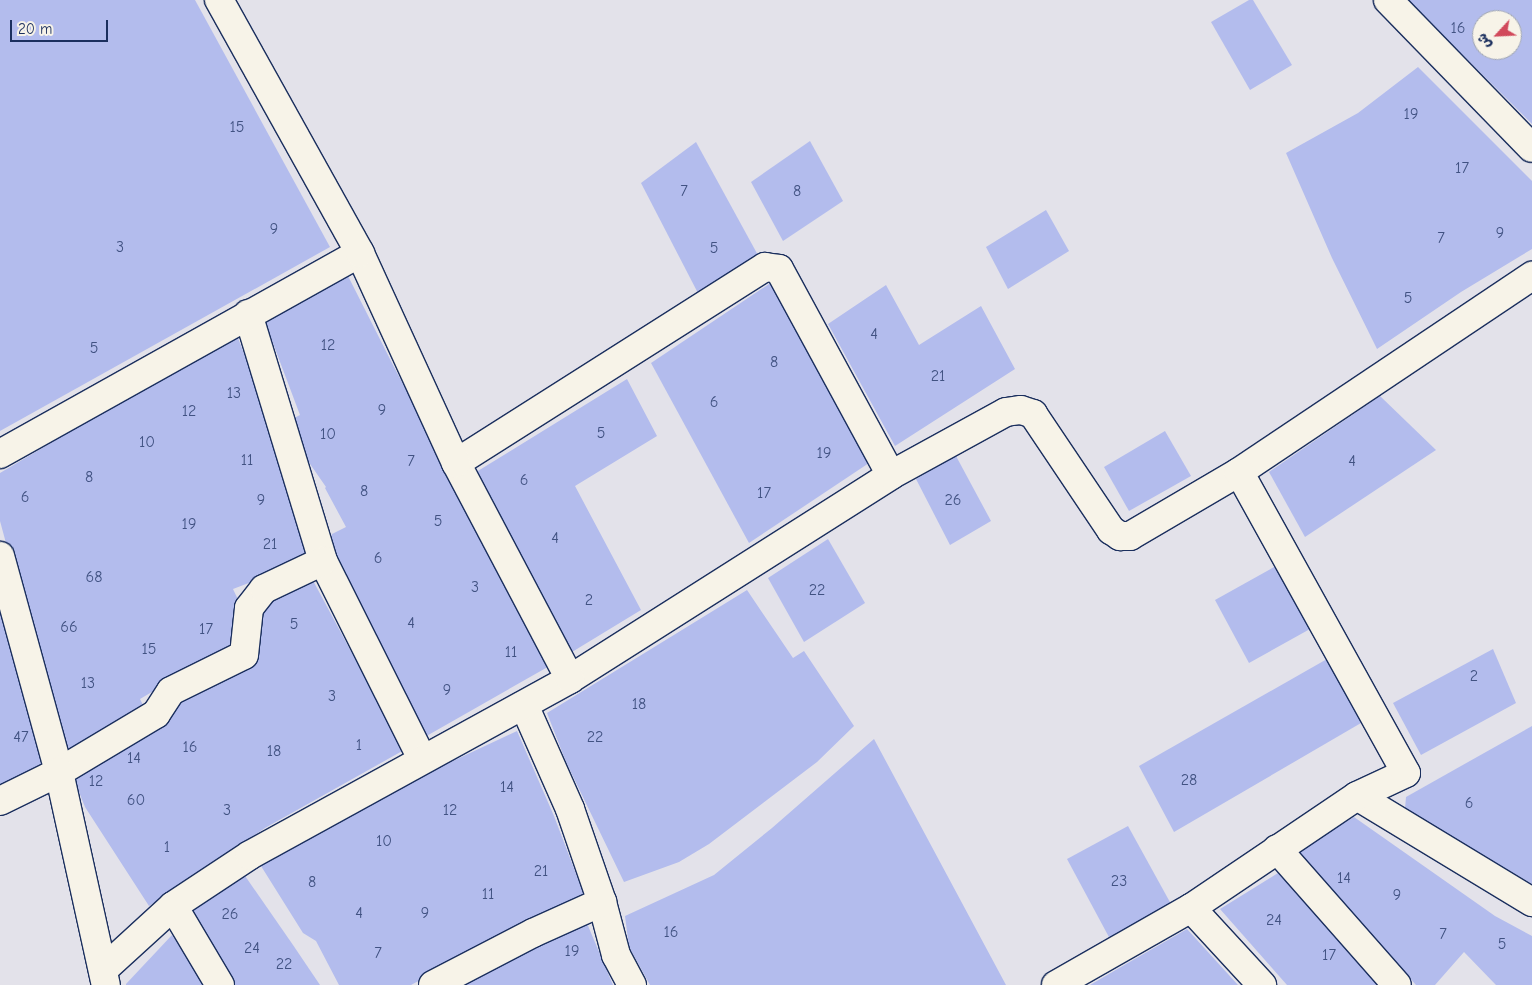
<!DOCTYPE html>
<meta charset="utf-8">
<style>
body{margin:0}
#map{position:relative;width:1532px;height:985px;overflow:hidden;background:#e3e2ea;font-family:"Comic Neue","Playpen Sans Arabic",sans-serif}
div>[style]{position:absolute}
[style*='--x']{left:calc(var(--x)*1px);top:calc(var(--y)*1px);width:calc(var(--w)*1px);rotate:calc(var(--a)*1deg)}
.building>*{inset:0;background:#b3bced}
.roads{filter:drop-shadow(1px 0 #1b2f5e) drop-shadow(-1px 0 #1b2f5e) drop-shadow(0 1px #1b2f5e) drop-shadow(0 -1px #1b2f5e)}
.minor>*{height:28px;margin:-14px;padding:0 14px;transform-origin:14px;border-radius:14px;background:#f7f3e8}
span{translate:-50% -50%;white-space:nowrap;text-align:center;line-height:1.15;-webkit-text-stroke:4px #f7f3e8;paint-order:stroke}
.number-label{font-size:16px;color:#415282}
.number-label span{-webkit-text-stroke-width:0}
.north{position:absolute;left:1472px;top:10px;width:50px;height:50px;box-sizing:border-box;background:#f7f3e8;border:1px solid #9fa5b1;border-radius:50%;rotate:245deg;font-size:14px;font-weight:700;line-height:20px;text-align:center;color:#1b2f5e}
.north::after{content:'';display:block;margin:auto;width:18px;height:22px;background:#d1495b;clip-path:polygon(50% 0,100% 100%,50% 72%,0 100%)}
.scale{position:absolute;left:10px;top:20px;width:98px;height:22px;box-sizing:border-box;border:2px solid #1b2f5e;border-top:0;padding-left:6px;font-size:15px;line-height:18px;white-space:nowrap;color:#1b2f5e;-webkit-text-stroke:4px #f7f3e8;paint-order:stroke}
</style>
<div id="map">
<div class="building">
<i style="clip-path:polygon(0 0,195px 0,330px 247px,0 431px)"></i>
<i style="clip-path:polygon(1249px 0,1253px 0,1292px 65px,1250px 90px,1211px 22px)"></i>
<i style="clip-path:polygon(evenodd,1407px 0,1532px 0,1532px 124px,1505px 97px,1407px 0,1482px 20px,1512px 20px,1512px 50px,1482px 50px,1482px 20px)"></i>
<i style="clip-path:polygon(1418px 67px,1532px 181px,1532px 249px,1461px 292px,1377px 349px,1332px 258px,1286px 153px,1358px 113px)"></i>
<i style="clip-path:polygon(810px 141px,843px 201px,783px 241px,751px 182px)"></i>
<i style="clip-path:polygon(696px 142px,759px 257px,700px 297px,641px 183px)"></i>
<i style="clip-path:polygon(1046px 210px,1069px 251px,1008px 289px,986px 247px)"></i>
<i style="clip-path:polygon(347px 274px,394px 367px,553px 664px,423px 738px,328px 548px,332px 534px,346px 527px,325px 488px,326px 487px,299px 448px,288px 421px,300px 415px,265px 322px)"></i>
<i style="clip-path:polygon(772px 282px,869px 463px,749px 543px,651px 363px)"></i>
<i style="clip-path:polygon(886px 285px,919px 345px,981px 306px,1015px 369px,895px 446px,828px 324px)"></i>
<i style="clip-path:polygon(238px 338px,272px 426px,312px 554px,307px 561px,233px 589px,242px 608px,233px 649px,194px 667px,140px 699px,146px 711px,64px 757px,0 521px,0 473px,147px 386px)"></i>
<i style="clip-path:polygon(627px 379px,657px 436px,575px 486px,641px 610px,572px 652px,473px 474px)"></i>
<i style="clip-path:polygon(1380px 396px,1436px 450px,1305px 537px,1269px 472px)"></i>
<i style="clip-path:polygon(1165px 431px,1191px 476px,1129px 511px,1104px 467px)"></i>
<i style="clip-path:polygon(956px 456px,991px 521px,950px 545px,916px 479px)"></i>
<i style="clip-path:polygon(828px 539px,865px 603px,804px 642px,768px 578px)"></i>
<i style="clip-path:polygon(1276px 566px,1310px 629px,1249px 663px,1215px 600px)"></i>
<i style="clip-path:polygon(310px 575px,404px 750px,265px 828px,149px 906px,85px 807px,71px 772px,176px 700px,259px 657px,249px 637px,255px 611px)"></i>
<i style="clip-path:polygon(747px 590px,793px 658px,804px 651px,854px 726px,817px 762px,709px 844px,679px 862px,624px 882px,566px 762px,547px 713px)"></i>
<i style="clip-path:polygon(0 592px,51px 770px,0 788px)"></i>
<i style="clip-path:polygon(1493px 649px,1516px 703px,1421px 755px,1393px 703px)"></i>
<i style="clip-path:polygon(1327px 659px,1361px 723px,1174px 832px,1139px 766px)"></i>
<i style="clip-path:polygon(1532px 726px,1532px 884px,1405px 809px,1406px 797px)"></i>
<i style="clip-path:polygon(517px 731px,554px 816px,586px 900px,485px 945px,411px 985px,339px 985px,316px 941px,303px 933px,261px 866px,276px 855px,406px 783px)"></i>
<i style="clip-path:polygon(874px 739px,1006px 985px,650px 985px,629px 947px,625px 916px,714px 875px,772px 828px)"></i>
<i style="clip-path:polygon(1354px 817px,1495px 916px,1532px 936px,1532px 985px,1496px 985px,1464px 952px,1435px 985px,1416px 985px,1297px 851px)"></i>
<i style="clip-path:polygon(1128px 826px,1171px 904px,1110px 939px,1067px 859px)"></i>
<i style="clip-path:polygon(243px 873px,293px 945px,320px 985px,232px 985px,188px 913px)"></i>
<i style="clip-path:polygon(1278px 873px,1329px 930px,1378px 985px,1287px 985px,1220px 909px)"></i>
<i style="clip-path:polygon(586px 921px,613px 985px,459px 985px)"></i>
<i style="clip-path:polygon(1187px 929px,1238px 985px,1090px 985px,1126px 964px)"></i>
<i style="clip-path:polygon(172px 935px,206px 985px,126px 985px,126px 984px)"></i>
</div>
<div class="roads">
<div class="minor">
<i style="--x:1388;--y:0;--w:206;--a:45.8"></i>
<i style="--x:248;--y:314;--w:258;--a:73.1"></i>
<i style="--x:323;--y:561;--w:221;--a:63.4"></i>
<i style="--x:0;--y:454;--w:412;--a:-29.2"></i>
<i style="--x:456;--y:463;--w:366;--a:-32.4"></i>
<i style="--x:765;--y:267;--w:14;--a:8"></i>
<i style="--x:779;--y:269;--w:234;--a:61.5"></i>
<i style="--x:0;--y:556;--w:224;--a:74.7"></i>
<i style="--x:59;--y:772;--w:113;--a:-30.9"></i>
<i style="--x:156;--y:714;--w:27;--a:-57"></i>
<i style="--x:171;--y:691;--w:81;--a:-26.3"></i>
<i style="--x:244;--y:655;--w:47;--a:-83.9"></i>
<i style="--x:249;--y:608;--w:24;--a:-52"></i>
<i style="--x:264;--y:589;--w:65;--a:-25.4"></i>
<i style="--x:570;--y:679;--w:380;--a:-32.4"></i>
<i style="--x:891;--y:475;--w:131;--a:-28.7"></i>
<i style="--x:1006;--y:412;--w:15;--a:-8"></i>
<i style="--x:1021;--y:410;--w:13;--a:18"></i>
<i style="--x:1033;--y:414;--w:140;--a:56.1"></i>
<i style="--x:1111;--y:530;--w:11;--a:34"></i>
<i style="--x:1120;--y:536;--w:10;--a:0"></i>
<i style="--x:1130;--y:536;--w:126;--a:-30.4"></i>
<i style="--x:1239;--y:472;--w:353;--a:-33.8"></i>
<i style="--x:524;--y:705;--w:114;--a:66.1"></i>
<i style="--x:570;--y:809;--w:98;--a:71"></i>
<i style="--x:602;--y:902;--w:55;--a:75.2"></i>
<i style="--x:616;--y:955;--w:34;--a:62"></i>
<i style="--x:1357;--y:796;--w:205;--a:31.2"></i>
<i style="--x:0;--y:801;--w:66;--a:-26.2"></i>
<i style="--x:59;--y:772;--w:218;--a:77.6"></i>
<i style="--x:1277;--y:849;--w:181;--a:48.6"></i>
<i style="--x:173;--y:906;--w:92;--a:59.3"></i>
<i style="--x:1191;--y:908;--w:105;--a:47.3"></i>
<i style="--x:103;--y:970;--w:95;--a:-42.4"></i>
<i style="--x:173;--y:906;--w:92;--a:-33.5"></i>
<i style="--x:250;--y:855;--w:365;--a:-28.8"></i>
<i style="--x:570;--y:679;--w:244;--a:-117.8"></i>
<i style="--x:456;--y:463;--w:231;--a:-114.6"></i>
<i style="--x:360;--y:253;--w:290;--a:-119.1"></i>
<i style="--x:433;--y:985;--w:113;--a:-27.5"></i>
<i style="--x:533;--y:933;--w:76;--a:-24.2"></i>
<i style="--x:1056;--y:985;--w:155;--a:-29.7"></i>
<i style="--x:1191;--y:908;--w:200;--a:-34"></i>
<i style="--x:1357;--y:796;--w:54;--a:-25.1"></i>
<i style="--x:1406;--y:773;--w:344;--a:-119"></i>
</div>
</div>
<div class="number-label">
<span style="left:1458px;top:28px">16</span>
<span style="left:1411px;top:114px">19</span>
<span style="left:237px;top:127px">15</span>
<span style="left:1462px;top:168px">17</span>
<span style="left:684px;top:191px">7</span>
<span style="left:797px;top:191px">8</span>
<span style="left:274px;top:229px">9</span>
<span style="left:1500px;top:233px">9</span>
<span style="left:1441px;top:238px">7</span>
<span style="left:120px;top:247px">3</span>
<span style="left:714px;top:248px">5</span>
<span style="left:1408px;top:298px">5</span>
<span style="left:874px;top:334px">4</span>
<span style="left:328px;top:345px">12</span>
<span style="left:94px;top:348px">5</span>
<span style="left:774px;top:362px">8</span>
<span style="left:938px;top:376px">21</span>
<span style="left:234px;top:393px">13</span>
<span style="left:714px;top:402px">6</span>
<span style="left:382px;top:410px">9</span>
<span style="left:189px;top:411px">12</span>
<span style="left:601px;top:433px">5</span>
<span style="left:328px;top:434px">10</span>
<span style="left:147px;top:442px">10</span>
<span style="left:824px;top:453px">19</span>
<span style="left:247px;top:460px">11</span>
<span style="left:411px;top:461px">7</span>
<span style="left:1352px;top:461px">4</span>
<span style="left:89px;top:477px">8</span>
<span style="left:524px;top:480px">6</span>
<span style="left:364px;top:491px">8</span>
<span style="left:764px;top:493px">17</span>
<span style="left:25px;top:497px">6</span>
<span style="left:261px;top:500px">9</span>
<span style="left:953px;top:500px">26</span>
<span style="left:438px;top:521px">5</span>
<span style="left:189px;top:524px">19</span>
<span style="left:555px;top:538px">4</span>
<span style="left:270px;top:544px">21</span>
<span style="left:378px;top:558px">6</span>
<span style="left:94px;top:577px">68</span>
<span style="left:475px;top:587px">3</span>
<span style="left:817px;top:590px">22</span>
<span style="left:589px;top:600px">2</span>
<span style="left:411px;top:623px">4</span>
<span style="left:294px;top:624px">5</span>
<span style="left:69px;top:627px">66</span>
<span style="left:206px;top:629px">17</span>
<span style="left:149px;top:649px">15</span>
<span style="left:511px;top:652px">11</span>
<span style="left:1474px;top:676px">2</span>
<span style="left:88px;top:683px">13</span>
<span style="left:447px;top:690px">9</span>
<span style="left:332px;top:696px">3</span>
<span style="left:639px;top:704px">18</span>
<span style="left:21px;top:737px">47</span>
<span style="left:595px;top:737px">22</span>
<span style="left:359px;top:745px">1</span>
<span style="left:190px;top:747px">16</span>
<span style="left:274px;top:751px">18</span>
<span style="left:134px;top:758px">14</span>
<span style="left:1189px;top:780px">28</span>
<span style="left:96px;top:781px">12</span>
<span style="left:507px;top:787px">14</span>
<span style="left:136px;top:800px">60</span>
<span style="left:1469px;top:803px">6</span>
<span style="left:227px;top:810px">3</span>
<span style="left:450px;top:810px">12</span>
<span style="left:384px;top:841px">10</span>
<span style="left:167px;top:847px">1</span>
<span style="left:541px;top:871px">21</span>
<span style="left:1344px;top:878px">14</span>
<span style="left:1119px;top:881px">23</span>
<span style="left:312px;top:882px">8</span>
<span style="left:488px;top:894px">11</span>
<span style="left:1397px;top:895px">9</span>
<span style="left:359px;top:913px">4</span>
<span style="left:425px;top:913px">9</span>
<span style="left:230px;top:914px">26</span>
<span style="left:1274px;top:920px">24</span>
<span style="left:671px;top:932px">16</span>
<span style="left:1443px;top:934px">7</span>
<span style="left:1502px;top:944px">5</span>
<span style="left:252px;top:948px">24</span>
<span style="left:572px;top:951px">19</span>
<span style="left:378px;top:953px">7</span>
<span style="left:1329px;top:955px">17</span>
<span style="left:284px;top:964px">22</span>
</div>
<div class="north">ش</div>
<div class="scale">20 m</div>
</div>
